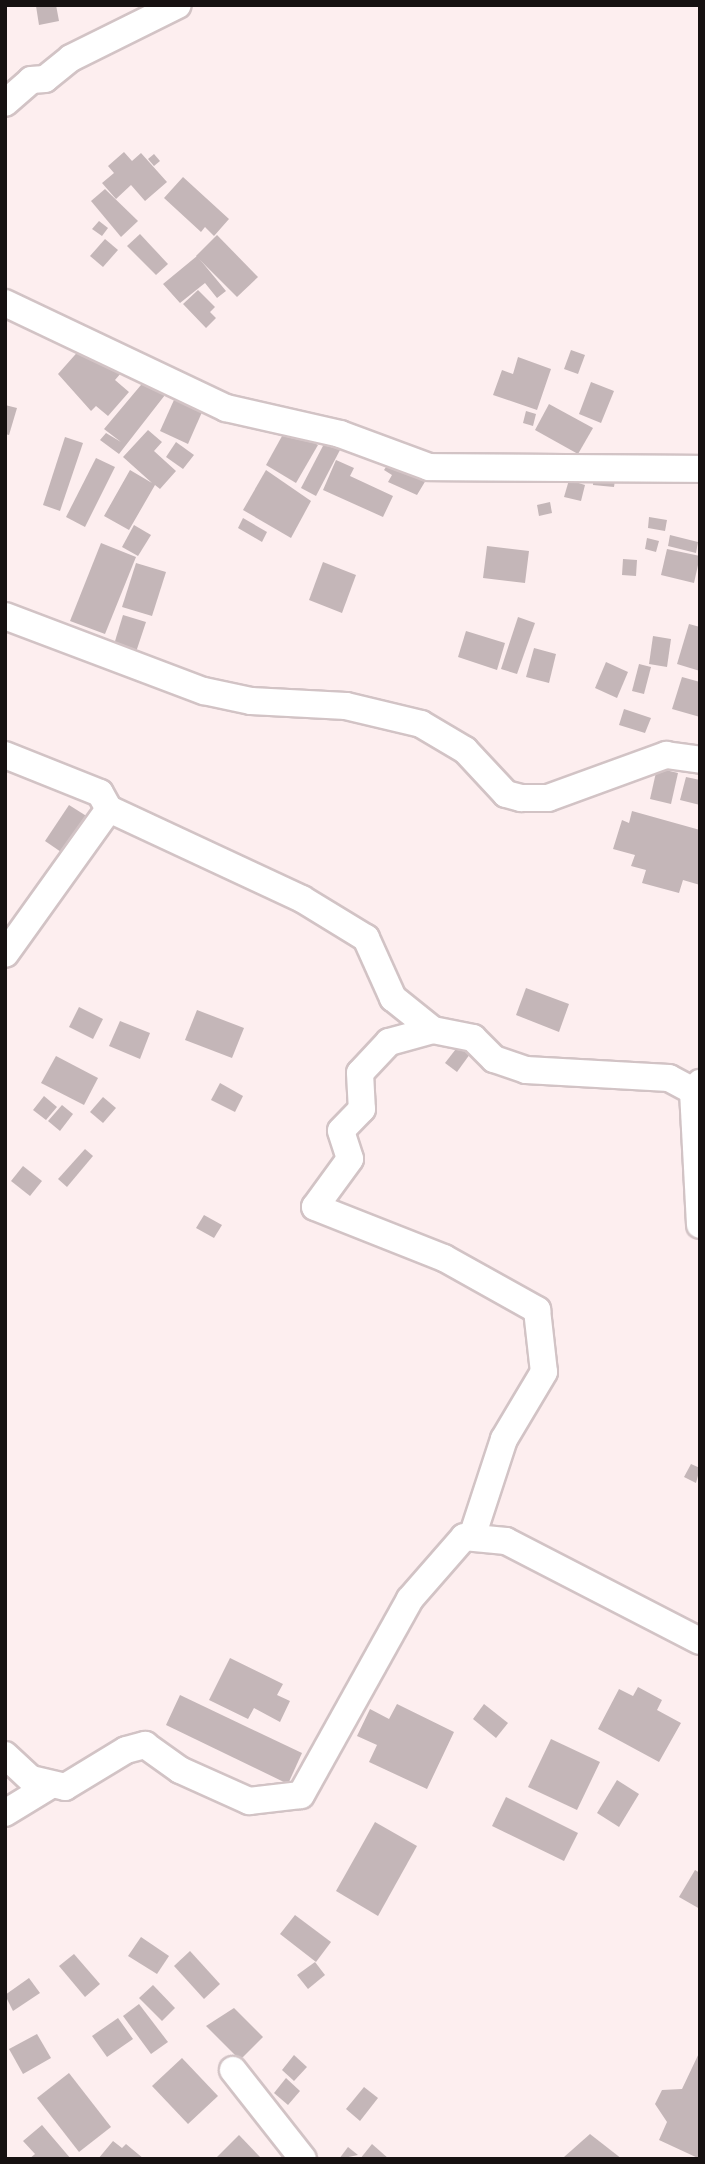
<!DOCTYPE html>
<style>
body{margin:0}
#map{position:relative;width:705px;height:2164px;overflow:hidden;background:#fdeeef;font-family:"Archivo Narrow",sans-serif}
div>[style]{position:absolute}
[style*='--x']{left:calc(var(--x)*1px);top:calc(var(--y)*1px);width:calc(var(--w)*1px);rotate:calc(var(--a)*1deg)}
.building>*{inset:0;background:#c4b6b8}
.roads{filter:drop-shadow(2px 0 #d2c3c5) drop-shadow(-2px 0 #d2c3c5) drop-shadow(0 2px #d2c3c5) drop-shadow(0 -2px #d2c3c5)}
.minor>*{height:26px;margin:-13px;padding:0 13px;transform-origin:13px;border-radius:13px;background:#fff}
span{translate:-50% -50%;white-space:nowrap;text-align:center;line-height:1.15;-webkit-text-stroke:6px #fff;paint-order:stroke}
.frame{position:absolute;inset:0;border:7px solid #161111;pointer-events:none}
</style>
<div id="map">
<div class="building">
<i style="clip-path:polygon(56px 5px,59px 21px,39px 25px,36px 6px)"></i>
<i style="clip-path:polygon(124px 152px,132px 161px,141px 153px,167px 182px,145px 201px,131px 185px,116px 199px,102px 183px,114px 173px,108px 166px)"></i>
<i style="clip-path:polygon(154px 154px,160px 161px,154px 166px,148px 159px)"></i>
<i style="clip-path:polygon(183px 177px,229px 219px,214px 236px,205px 227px,201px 232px,164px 198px)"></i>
<i style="clip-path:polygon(105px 189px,138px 221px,121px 237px,91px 201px)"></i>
<i style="clip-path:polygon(99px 221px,108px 228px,102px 236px,92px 229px)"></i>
<i style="clip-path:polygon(140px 234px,168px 264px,156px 275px,127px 246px)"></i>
<i style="clip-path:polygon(217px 235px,258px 277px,237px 297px,196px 256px)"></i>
<i style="clip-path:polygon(105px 239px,118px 250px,103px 267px,90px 256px)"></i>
<i style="clip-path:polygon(197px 256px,226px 291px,217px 298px,205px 283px,180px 303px,163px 284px)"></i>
<i style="clip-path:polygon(198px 290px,215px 307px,210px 312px,216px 318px,206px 328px,183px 304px)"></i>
<i style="clip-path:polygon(82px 347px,121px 373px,115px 380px,129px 392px,108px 416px,96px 406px,91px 411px,58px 374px)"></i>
<i style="clip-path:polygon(571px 350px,585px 355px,578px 374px,564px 369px)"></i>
<i style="clip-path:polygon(518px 357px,551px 369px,537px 410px,493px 395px,502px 370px,513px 374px)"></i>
<i style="clip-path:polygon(146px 379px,165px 395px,119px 454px,100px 440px,106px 433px,121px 442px,104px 429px)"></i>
<i style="clip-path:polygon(591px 382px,614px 391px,601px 423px,579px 414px)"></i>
<i style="clip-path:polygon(178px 391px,206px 403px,188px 444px,160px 431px)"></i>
<i style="clip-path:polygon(549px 404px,593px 428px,578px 454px,535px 430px)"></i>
<i style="clip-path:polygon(5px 405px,17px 408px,9px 435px,5px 434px)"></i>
<i style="clip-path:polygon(526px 411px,536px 414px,533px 426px,523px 423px)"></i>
<i style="clip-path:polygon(287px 427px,318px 445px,296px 483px,266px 465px)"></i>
<i style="clip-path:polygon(148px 430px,162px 442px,154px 451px,176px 471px,160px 489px,155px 485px,129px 530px,104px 516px,130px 470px,152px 483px,123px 457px)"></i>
<i style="clip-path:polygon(65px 437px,83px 443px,60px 511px,43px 505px)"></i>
<i style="clip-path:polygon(176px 442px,194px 455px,183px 469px,166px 457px)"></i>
<i style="clip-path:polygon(325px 442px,340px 450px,316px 496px,301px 488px)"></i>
<i style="clip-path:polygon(393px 456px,426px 480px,417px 495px,388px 482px,392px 475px,384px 470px)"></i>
<i style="clip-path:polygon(96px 458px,115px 467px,85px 527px,66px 517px)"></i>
<i style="clip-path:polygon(336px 460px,354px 468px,350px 476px,393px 496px,383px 517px,323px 490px)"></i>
<i style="clip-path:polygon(266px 470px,311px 501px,291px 538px,243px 510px)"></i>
<i style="clip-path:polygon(594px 470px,616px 473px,614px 487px,593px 485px)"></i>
<i style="clip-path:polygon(569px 480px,585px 485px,581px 501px,564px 497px)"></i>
<i style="clip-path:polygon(550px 502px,552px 513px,539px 516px,537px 505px)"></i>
<i style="clip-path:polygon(649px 517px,667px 520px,665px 531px,648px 528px)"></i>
<i style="clip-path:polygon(243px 518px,267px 532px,262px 542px,238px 528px)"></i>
<i style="clip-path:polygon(134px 525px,151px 535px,138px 556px,122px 547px)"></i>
<i style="clip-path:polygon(670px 535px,698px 542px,696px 553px,668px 546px)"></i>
<i style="clip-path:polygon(647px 538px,659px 541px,656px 552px,645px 549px)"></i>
<i style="clip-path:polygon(101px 543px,136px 557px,105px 634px,70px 621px)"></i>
<i style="clip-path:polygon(487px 546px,529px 551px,525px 583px,483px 578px)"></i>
<i style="clip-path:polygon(667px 549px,700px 556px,694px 583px,661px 575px)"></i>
<i style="clip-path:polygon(623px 559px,637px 560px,636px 576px,622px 575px)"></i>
<i style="clip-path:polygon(323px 562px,356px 575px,342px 613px,309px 600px)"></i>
<i style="clip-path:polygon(136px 563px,166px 572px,152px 616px,122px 607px)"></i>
<i style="clip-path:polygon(123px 615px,146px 622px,134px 658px,112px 651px)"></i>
<i style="clip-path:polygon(518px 617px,535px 623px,517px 674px,501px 669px)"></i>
<i style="clip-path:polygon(689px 624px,700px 627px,700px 671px,677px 664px)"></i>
<i style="clip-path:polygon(466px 631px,505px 643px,497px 670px,458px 657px)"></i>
<i style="clip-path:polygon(653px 636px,671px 639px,667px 667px,649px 664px)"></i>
<i style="clip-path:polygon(534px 648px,556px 654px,549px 683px,526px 677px)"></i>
<i style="clip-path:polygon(606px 662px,628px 672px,617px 698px,595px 688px)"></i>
<i style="clip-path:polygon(639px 664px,651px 667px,644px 694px,632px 691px)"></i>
<i style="clip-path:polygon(682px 677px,700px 682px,700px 717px,672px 709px)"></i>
<i style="clip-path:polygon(624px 709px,651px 718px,645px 733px,619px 725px)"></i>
<i style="clip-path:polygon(657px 768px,678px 773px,671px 804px,650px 799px)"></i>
<i style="clip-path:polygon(686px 777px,700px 780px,700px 805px,680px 800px)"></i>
<i style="clip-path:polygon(69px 805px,88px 817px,64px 854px,45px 841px)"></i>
<i style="clip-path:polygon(632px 811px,700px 830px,700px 885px,683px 880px,679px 893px,642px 883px,646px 870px,631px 866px,635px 855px,613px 849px,622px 820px,629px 823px)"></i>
<i style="clip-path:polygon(526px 988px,569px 1004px,559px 1032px,516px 1015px)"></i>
<i style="clip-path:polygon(79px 1007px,103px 1019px,93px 1039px,69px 1027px)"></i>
<i style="clip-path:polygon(197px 1010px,244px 1028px,232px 1058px,185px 1040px)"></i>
<i style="clip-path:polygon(120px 1021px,150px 1033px,140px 1059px,109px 1046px)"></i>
<i style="clip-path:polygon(459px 1045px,470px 1054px,457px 1072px,445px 1063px)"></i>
<i style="clip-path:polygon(56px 1056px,98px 1078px,84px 1105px,41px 1083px)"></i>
<i style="clip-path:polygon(220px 1083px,243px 1096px,235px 1112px,211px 1100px)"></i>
<i style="clip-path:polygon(44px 1096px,57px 1107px,46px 1120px,33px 1110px)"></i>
<i style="clip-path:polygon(103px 1097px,116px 1108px,103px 1123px,90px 1112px)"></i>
<i style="clip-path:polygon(62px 1105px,73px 1114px,60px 1131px,48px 1121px)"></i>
<i style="clip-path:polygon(85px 1149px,93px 1156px,67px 1187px,58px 1179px)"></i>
<i style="clip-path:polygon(23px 1166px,42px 1181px,30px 1196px,11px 1181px)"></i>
<i style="clip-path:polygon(204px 1215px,222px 1225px,214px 1238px,196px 1228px)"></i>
<i style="clip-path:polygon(691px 1464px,700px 1468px,696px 1483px,684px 1477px)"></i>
<i style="clip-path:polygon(230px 1658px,283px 1684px,277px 1695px,290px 1701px,280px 1722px,254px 1708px,248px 1719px,209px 1700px)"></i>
<i style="clip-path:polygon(638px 1687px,662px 1700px,657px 1710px,681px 1723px,659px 1762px,598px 1729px,619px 1689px,633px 1696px)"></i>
<i style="clip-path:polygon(180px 1695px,302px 1753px,288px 1784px,166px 1725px)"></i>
<i style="clip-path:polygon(397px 1704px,454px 1732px,427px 1789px,369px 1762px,377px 1745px,357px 1736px,370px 1709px,389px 1719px)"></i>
<i style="clip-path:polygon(484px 1704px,508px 1723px,496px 1738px,473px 1719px)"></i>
<i style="clip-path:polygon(551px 1739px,600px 1762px,577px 1810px,528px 1787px)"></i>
<i style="clip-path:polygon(617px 1780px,639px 1794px,619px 1827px,597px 1813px)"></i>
<i style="clip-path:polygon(506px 1797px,578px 1833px,564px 1861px,492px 1826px)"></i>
<i style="clip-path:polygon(375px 1822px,417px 1846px,378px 1916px,336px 1891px)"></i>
<i style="clip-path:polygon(695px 1870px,700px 1873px,700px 1909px,679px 1897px)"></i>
<i style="clip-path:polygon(295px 1915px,331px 1942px,316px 1962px,280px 1934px)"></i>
<i style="clip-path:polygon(141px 1937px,169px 1956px,157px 1974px,128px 1956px)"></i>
<i style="clip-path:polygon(190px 1951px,220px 1984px,204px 1999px,174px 1966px)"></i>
<i style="clip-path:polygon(74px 1954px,100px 1984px,85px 1997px,59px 1966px)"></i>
<i style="clip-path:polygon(315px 1962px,325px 1975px,308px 1989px,297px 1975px)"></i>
<i style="clip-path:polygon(29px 1978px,40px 1993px,13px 2011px,5px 1995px)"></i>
<i style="clip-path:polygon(153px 1985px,175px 2008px,162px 2021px,139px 1998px)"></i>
<i style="clip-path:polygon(139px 2004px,168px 2042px,151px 2054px,123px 2016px)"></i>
<i style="clip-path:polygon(234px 2008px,263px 2037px,240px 2060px,206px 2026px)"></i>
<i style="clip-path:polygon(118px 2018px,133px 2039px,107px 2057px,92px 2036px)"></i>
<i style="clip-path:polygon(37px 2034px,51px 2058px,23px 2074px,9px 2049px)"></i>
<i style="clip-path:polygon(700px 2051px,700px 2159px,659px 2140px,667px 2122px,655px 2104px,662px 2090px,682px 2089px)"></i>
<i style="clip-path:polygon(294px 2055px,307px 2067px,294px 2081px,282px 2070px)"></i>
<i style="clip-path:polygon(182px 2058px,218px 2096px,188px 2124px,152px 2086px)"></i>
<i style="clip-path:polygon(69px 2073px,111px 2127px,79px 2152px,37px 2098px)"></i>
<i style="clip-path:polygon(286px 2078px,300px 2091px,288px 2105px,274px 2093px)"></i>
<i style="clip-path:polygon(364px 2087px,378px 2098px,360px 2121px,346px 2109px)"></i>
<i style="clip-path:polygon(42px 2125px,71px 2159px,29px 2159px,35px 2154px,23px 2141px)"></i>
<i style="clip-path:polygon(590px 2134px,622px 2159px,564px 2157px)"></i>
<i style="clip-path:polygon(239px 2135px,262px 2159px,215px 2159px)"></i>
<i style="clip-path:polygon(113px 2141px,122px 2148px,126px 2144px,144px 2159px,98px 2159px)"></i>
<i style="clip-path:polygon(372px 2144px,389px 2159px,360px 2159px)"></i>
<i style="clip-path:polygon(348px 2147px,358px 2155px,339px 2159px)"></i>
</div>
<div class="roads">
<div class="minor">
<i style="--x:5;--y:103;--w:35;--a:-41"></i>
<i style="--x:31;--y:80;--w:14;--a:-4"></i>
<i style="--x:45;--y:79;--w:33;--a:-39"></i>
<i style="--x:71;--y:58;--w:119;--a:-26.4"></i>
<i style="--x:5;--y:303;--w:245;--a:25.4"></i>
<i style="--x:226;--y:408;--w:117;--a:12.8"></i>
<i style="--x:340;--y:434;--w:95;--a:20.3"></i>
<i style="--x:429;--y:467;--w:271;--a:0.4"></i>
<i style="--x:5;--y:616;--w:213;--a:20.7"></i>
<i style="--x:204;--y:691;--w:48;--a:12"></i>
<i style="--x:251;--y:701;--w:95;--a:3"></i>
<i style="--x:346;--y:706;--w:77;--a:13.5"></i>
<i style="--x:421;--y:724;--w:51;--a:30.6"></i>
<i style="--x:465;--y:750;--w:60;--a:47"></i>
<i style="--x:506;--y:794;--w:16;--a:15"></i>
<i style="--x:521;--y:798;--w:27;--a:0"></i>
<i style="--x:548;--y:798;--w:126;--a:-20"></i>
<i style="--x:666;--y:755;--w:34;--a:8"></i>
<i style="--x:5;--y:755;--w:102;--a:21.8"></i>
<i style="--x:100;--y:793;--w:18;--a:61"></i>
<i style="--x:109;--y:809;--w:178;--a:125.6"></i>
<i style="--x:109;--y:809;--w:213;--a:25"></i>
<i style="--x:302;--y:899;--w:75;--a:31.4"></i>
<i style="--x:366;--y:938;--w:66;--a:65.8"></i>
<i style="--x:393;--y:998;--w:51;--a:38.7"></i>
<i style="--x:433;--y:1030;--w:41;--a:11.3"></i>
<i style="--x:473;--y:1038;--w:30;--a:45"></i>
<i style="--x:494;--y:1059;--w:34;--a:19"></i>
<i style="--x:526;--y:1070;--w:143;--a:3.2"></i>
<i style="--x:669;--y:1078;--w:27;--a:28"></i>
<i style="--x:693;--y:1091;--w:11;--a:-49"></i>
<i style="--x:433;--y:1030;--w:46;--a:164.7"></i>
<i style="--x:389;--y:1042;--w:42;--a:133.1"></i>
<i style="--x:360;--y:1073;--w:36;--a:87"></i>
<i style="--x:362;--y:1109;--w:30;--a:134"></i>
<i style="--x:341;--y:1131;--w:29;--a:72"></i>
<i style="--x:350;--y:1159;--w:59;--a:126.1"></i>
<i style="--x:315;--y:1207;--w:139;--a:21.6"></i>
<i style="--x:444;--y:1258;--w:107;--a:29.2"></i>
<i style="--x:537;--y:1310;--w:62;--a:83.6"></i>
<i style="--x:544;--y:1372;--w:78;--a:120.8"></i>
<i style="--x:504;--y:1439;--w:103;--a:108.1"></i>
<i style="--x:693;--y:1091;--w:134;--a:87"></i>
<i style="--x:5;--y:1755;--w:35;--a:43"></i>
<i style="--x:31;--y:1779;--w:35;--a:13"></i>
<i style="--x:65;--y:1787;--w:71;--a:-31.2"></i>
<i style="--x:126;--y:1750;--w:20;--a:-15"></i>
<i style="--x:145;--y:1745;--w:43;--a:35.5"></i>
<i style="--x:180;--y:1770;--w:76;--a:24.2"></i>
<i style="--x:249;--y:1801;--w:52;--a:-6.6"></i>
<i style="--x:301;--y:1795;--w:224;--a:-60.9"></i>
<i style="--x:410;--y:1599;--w:82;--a:-48.9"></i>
<i style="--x:464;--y:1537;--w:42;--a:5.4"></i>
<i style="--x:506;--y:1541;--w:218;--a:27.3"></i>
<i style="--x:5;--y:1813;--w:52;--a:-31.5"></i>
<i style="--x:233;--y:2070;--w:113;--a:51.8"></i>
</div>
</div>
<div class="frame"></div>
</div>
